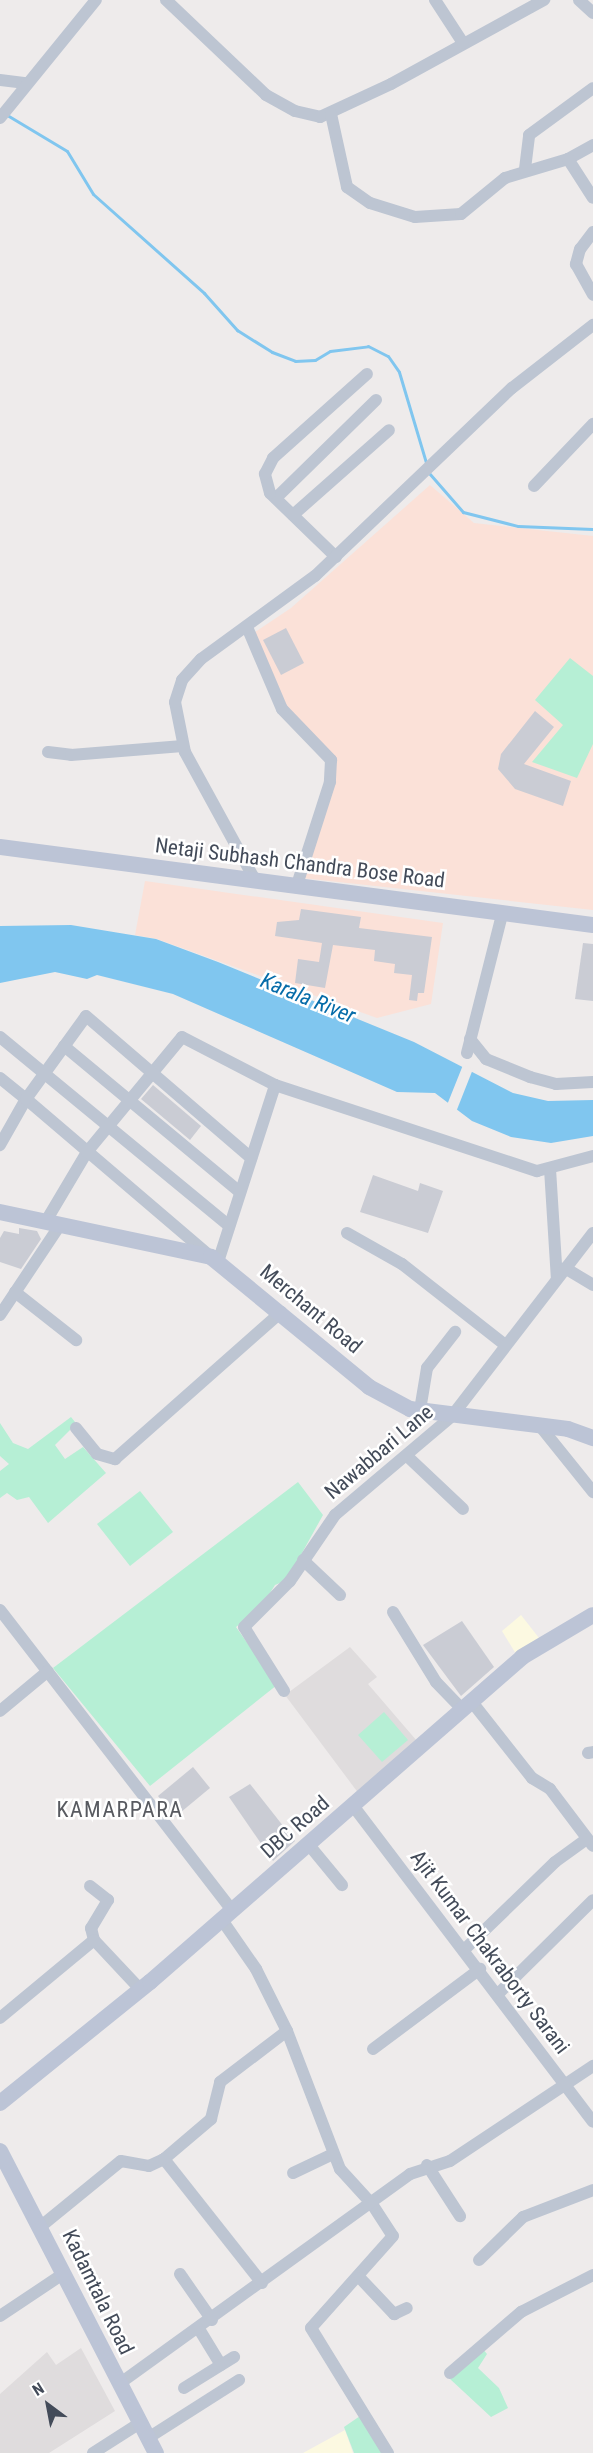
<!DOCTYPE html>
<style>
body{margin:0}
#map{position:relative;width:593px;height:2453px;overflow:hidden;background:#eeebeb;font-family:"Roboto Condensed",sans-serif}
div>[style]{position:absolute}
[style*='--x']{left:calc(var(--x)*1px);top:calc(var(--y)*1px);width:calc(var(--w)*1px);rotate:calc(var(--a)*1deg)}
.commercial>*{inset:0;background:#fcf9e1}
.education>*{inset:0;background:#dfdcdd}
.medical>*{inset:0;background:#fbe1d8}
.green>*{inset:0;background:#b6efd5}
.water>*{inset:0;background:#80c6ef}
.pier>*{inset:0;background:#eeebeb}
.stream>*{height:3px;margin:-1.5px;padding:0 1.5px;transform-origin:1.5px;border-radius:1.5px;background:#80c6ef}
.building>*{inset:0;background:#caccd4}
.street>*{height:12px;margin:-6px;padding:0 6px;transform-origin:6px;border-radius:6px;background:#bdc5d2}
.secondary>*{height:16px;margin:-8px;padding:0 8px;transform-origin:8px;border-radius:8px;background:#bcc4d6}
span{translate:-50% -50%;white-space:nowrap;text-align:center;line-height:1.15;-webkit-text-stroke:5px #fff;paint-order:stroke}
.street-label{font-size:21px;color:#434b59}
.water-label{font-size:22px;color:#066ca9;font-style:italic}
.neighbourhood-label{font-size:22px;color:#585a60;letter-spacing:1.5px}
.north{position:absolute;left:18px;top:2375px;width:60px;height:60px;-webkit-text-stroke:4px #fff;paint-order:stroke;rotate:328deg;font-size:16px;font-weight:700;line-height:24px;text-align:center;color:#434b59}
.north::after{content:'';display:block;margin:auto;width:21px;height:27px;background:#434b59;clip-path:polygon(50% 0,100% 100%,50% 72%,0 100%)}
</style>
<div id="map">
<div class="commercial">
<i style="clip-path:polygon(521px 1615px,539px 1638px,516px 1654px,502px 1631px)"></i>
<i style="clip-path:polygon(345px 2430px,353px 2453px,303px 2453px)"></i>
</div>
<div class="education">
<i style="clip-path:polygon(350px 1647px,377px 1677px,368px 1684px,417px 1741px,359px 1794px,285px 1695px)"></i>
<i style="clip-path:polygon(81px 2348px,115px 2411px,49px 2453px,0 2453px,0 2394px,47px 2352px,56px 2365px)"></i>
</div>
<div class="medical">
<i style="clip-path:polygon(430px 485px,474px 523px,593px 536px,593px 910px,302px 878px,334px 762px,288px 712px,252px 634px,291px 608px)"></i>
<i style="clip-path:polygon(145px 881px,443px 923px,431px 1004px,377px 1018px,157px 939px,135px 935px)"></i>
</div>
<div class="green">
<i style="clip-path:polygon(570px 658px,593px 676px,593px 744px,577px 778px,532px 762px,563px 725px,535px 700px)"></i>
<i style="clip-path:polygon(71px 1417px,75px 1422px,72px 1428px,55px 1445px,65px 1459px,83px 1447px,106px 1473px,48px 1523px,29px 1497px,17px 1500px,7px 1493px,0 1498px,0 1471px,9px 1464px,0 1456px,0 1423px,13px 1443px,28px 1449px)"></i>
<i style="clip-path:polygon(298px 1482px,323px 1515px,287px 1580px,275px 1585px,261px 1607px,236px 1627px,277px 1685px,150px 1786px,53px 1668px)"></i>
<i style="clip-path:polygon(140px 1491px,173px 1532px,130px 1566px,97px 1524px)"></i>
<i style="clip-path:polygon(384px 1712px,408px 1740px,382px 1762px,358px 1735px)"></i>
<i style="clip-path:polygon(482px 2348px,487px 2354px,478px 2368px,499px 2388px,508px 2408px,491px 2417px,450px 2379px)"></i>
<i style="clip-path:polygon(363px 2414px,387px 2453px,354px 2453px,344px 2427px)"></i>
</div>
<div class="water">
<i style="clip-path:polygon(71px 925px,156px 939px,218px 962px,414px 1042px,513px 1093px,548px 1101px,593px 1100px,593px 1136px,551px 1143px,511px 1137px,472px 1121px,435px 1093px,397px 1092px,173px 994px,97px 975px,87px 979px,55px 972px,0 983px,0 926px)"></i>
</div>
<div class="pier">
<i style="clip-path:polygon(463px 1065px,473px 1069px,456px 1112px,447px 1105px)"></i>
</div>
<div class="stream">
<i style="--x:7;--y:115;--w:70;--a:31"></i>
<i style="--x:67;--y:151;--w:50;--a:58.8"></i>
<i style="--x:93;--y:194;--w:149;--a:41.7"></i>
<i style="--x:204;--y:293;--w:50;--a:48.3"></i>
<i style="--x:237;--y:330;--w:41;--a:32.2"></i>
<i style="--x:272;--y:352;--w:25;--a:21"></i>
<i style="--x:295;--y:361;--w:20;--a:-3"></i>
<i style="--x:315;--y:360;--w:17;--a:-31"></i>
<i style="--x:330;--y:351;--w:38;--a:-7"></i>
<i style="--x:368;--y:346;--w:22;--a:27"></i>
<i style="--x:388;--y:356;--w:19;--a:55"></i>
<i style="--x:399;--y:372;--w:98;--a:73.4"></i>
<i style="--x:429;--y:473;--w:52;--a:48.9"></i>
<i style="--x:463;--y:512;--w:57;--a:14.3"></i>
<i style="--x:518;--y:526;--w:75;--a:2.3"></i>
</div>
<div class="building">
<i style="clip-path:polygon(286px 628px,304px 663px,281px 675px,263px 640px)"></i>
<i style="clip-path:polygon(535px 711px,554px 727px,524px 764px,571px 781px,563px 806px,515px 789px,498px 769px,501px 754px)"></i>
<i style="clip-path:polygon(301px 909px,361px 917px,359px 928px,432px 937px,424px 993px,418px 993px,417px 1001px,409px 1000px,412px 975px,394px 973px,395px 964px,374px 961px,375px 950px,333px 945px,325px 988px,295px 983px,298px 959px,319px 962px,322px 943px,275px 936px,277px 922px,299px 920px)"></i>
<i style="clip-path:polygon(583px 943px,593px 944px,593px 1001px,575px 999px)"></i>
<i style="clip-path:polygon(153px 1085px,201px 1126px,190px 1140px,141px 1099px)"></i>
<i style="clip-path:polygon(373px 1175px,418px 1191px,420px 1183px,443px 1191px,428px 1233px,360px 1212px)"></i>
<i style="clip-path:polygon(19px 1228px,37px 1231px,41px 1239px,21px 1269px,0 1262px,0 1238px,4px 1231px,19px 1234px)"></i>
<i style="clip-path:polygon(462px 1621px,494px 1667px,461px 1696px,423px 1645px)"></i>
<i style="clip-path:polygon(193px 1767px,210px 1788px,175px 1817px,158px 1796px)"></i>
<i style="clip-path:polygon(250px 1784px,295px 1841px,273px 1861px,229px 1797px)"></i>
</div>
<div class="street">
<i style="--x:166;--y:0;--w:138;--a:43.5"></i>
<i style="--x:266;--y:95;--w:33;--a:29"></i>
<i style="--x:295;--y:111;--w:26;--a:13"></i>
<i style="--x:320;--y:117;--w:78;--a:-24.9"></i>
<i style="--x:391;--y:84;--w:175;--a:-28.8"></i>
<i style="--x:435;--y:0;--w:51;--a:56.9"></i>
<i style="--x:579;--y:0;--w:19;--a:43"></i>
<i style="--x:0;--y:80;--w:26;--a:7"></i>
<i style="--x:331;--y:114;--w:75;--a:77.6"></i>
<i style="--x:347;--y:187;--w:28;--a:35"></i>
<i style="--x:370;--y:203;--w:47;--a:17.3"></i>
<i style="--x:415;--y:217;--w:46;--a:-3.7"></i>
<i style="--x:461;--y:214;--w:57;--a:-39.3"></i>
<i style="--x:505;--y:178;--w:66;--a:-16.8"></i>
<i style="--x:568;--y:159;--w:29;--a:-29"></i>
<i style="--x:0;--y:118;--w:152;--a:-50.9"></i>
<i style="--x:568;--y:159;--w:46;--a:57.3"></i>
<i style="--x:525;--y:169;--w:34;--a:-83"></i>
<i style="--x:529;--y:135;--w:79;--a:-36.3"></i>
<i style="--x:593;--y:232;--w:21;--a:127"></i>
<i style="--x:580;--y:249;--w:16;--a:105"></i>
<i style="--x:576;--y:264;--w:35;--a:61"></i>
<i style="--x:534;--y:486;--w:86;--a:-46.4"></i>
<i style="--x:276;--y:498;--w:140;--a:-44.4"></i>
<i style="--x:293;--y:515;--w:128;--a:-41.5"></i>
<i style="--x:336;--y:557;--w:92;--a:-135.9"></i>
<i style="--x:270;--y:493;--w:20;--a:-105"></i>
<i style="--x:265;--y:474;--w:18;--a:-63"></i>
<i style="--x:273;--y:458;--w:126;--a:-41.8"></i>
<i style="--x:247;--y:627;--w:89;--a:66.9"></i>
<i style="--x:282;--y:709;--w:71;--a:46.1"></i>
<i style="--x:331;--y:760;--w:22;--a:93"></i>
<i style="--x:330;--y:782;--w:108;--a:107.8"></i>
<i style="--x:48;--y:752;--w:23;--a:7"></i>
<i style="--x:71;--y:755;--w:112;--a:-4.6"></i>
<i style="--x:255;--y:880;--w:146;--a:-118.7"></i>
<i style="--x:185;--y:752;--w:51;--a:-101.3"></i>
<i style="--x:175;--y:702;--w:23;--a:-72"></i>
<i style="--x:182;--y:680;--w:28;--a:-48"></i>
<i style="--x:201;--y:659;--w:141;--a:-36.1"></i>
<i style="--x:315;--y:576;--w:272;--a:-43.7"></i>
<i style="--x:512;--y:388;--w:103;--a:-37.9"></i>
<i style="--x:0;--y:1037;--w:297;--a:39.5"></i>
<i style="--x:470;--y:1039;--w:26;--a:51"></i>
<i style="--x:486;--y:1059;--w:48;--a:22.2"></i>
<i style="--x:530;--y:1077;--w:27;--a:15"></i>
<i style="--x:556;--y:1084;--w:37;--a:-3"></i>
<i style="--x:64;--y:1046;--w:229;--a:39.7"></i>
<i style="--x:467;--y:1053;--w:138;--a:-75.8"></i>
<i style="--x:0;--y:1078;--w:33;--a:39"></i>
<i style="--x:26;--y:1099;--w:53;--a:119.5"></i>
<i style="--x:550;--y:1169;--w:110;--a:86.4"></i>
<i style="--x:46;--y:1221;--w:80;--a:-59.3"></i>
<i style="--x:87;--y:1152;--w:149;--a:-50.4"></i>
<i style="--x:182;--y:1037;--w:105;--a:27.3"></i>
<i style="--x:275;--y:1085;--w:276;--a:18.2"></i>
<i style="--x:537;--y:1171;--w:58;--a:-15"></i>
<i style="--x:347;--y:1233;--w:63;--a:29.4"></i>
<i style="--x:402;--y:1264;--w:130;--a:38.1"></i>
<i style="--x:210;--y:1256;--w:242;--a:-139.5"></i>
<i style="--x:26;--y:1099;--w:102;--a:-54.1"></i>
<i style="--x:86;--y:1016;--w:218;--a:40.7"></i>
<i style="--x:218;--y:1262;--w:186;--a:-72.1"></i>
<i style="--x:565;--y:1268;--w:33;--a:31"></i>
<i style="--x:15;--y:1292;--w:78;--a:38.2"></i>
<i style="--x:0;--y:1315;--w:108;--a:-56.3"></i>
<i style="--x:420;--y:1410;--w:43;--a:-80.5"></i>
<i style="--x:427;--y:1368;--w:46;--a:-52.1"></i>
<i style="--x:540;--y:1426;--w:85;--a:51.2"></i>
<i style="--x:76;--y:1428;--w:33;--a:51"></i>
<i style="--x:97;--y:1454;--w:19;--a:16"></i>
<i style="--x:115;--y:1459;--w:222;--a:-41.5"></i>
<i style="--x:407;--y:1456;--w:77;--a:43.4"></i>
<i style="--x:303;--y:1560;--w:51;--a:43.4"></i>
<i style="--x:0;--y:1610;--w:381;--a:52.3"></i>
<i style="--x:393;--y:1612;--w:82;--a:58.4"></i>
<i style="--x:436;--y:1682;--w:39;--a:46"></i>
<i style="--x:284;--y:1691;--w:75;--a:-122"></i>
<i style="--x:244;--y:1627;--w:65;--a:-45"></i>
<i style="--x:290;--y:1581;--w:80;--a:-55.7"></i>
<i style="--x:335;--y:1515;--w:153;--a:-40.2"></i>
<i style="--x:452;--y:1416;--w:231;--a:-52.4"></i>
<i style="--x:472;--y:1702;--w:97;--a:51.7"></i>
<i style="--x:532;--y:1778;--w:21;--a:31"></i>
<i style="--x:550;--y:1789;--w:71;--a:53"></i>
<i style="--x:0;--y:1711;--w:62;--a:-39.8"></i>
<i style="--x:588;--y:1753;--w:5;--a:-11"></i>
<i style="--x:354;--y:1807;--w:395;--a:52.8"></i>
<i style="--x:309;--y:1845;--w:52;--a:50.5"></i>
<i style="--x:90;--y:1886;--w:23;--a:38"></i>
<i style="--x:108;--y:1900;--w:33;--a:121"></i>
<i style="--x:91;--y:1928;--w:12;--a:76"></i>
<i style="--x:222;--y:1920;--w:60;--a:55.2"></i>
<i style="--x:256;--y:1969;--w:69;--a:63.4"></i>
<i style="--x:287;--y:2031;--w:148;--a:69"></i>
<i style="--x:340;--y:2169;--w:47;--a:47.6"></i>
<i style="--x:372;--y:2204;--w:38;--a:57"></i>
<i style="--x:393;--y:2236;--w:123;--a:131.7"></i>
<i style="--x:311;--y:2328;--w:147;--a:58.4"></i>
<i style="--x:465;--y:1949;--w:125;--a:-44"></i>
<i style="--x:555;--y:1862;--w:39;--a:-36"></i>
<i style="--x:499;--y:1993;--w:132;--a:-44.7"></i>
<i style="--x:0;--y:2018;--w:122;--a:-39.7"></i>
<i style="--x:94;--y:1940;--w:69;--a:46.8"></i>
<i style="--x:373;--y:2049;--w:134;--a:-36.8"></i>
<i style="--x:164;--y:2159;--w:158;--a:51.7"></i>
<i style="--x:427;--y:2165;--w:61;--a:57.1"></i>
<i style="--x:293;--y:2173;--w:44;--a:-25.4"></i>
<i style="--x:40;--y:2227;--w:104;--a:-39.2"></i>
<i style="--x:121;--y:2161;--w:28;--a:10"></i>
<i style="--x:149;--y:2166;--w:17;--a:-25"></i>
<i style="--x:164;--y:2159;--w:62;--a:-40.4"></i>
<i style="--x:211;--y:2119;--w:38;--a:-76"></i>
<i style="--x:220;--y:2082;--w:84;--a:-37.3"></i>
<i style="--x:479;--y:2260;--w:62;--a:-44.3"></i>
<i style="--x:523;--y:2217;--w:75;--a:-21.1"></i>
<i style="--x:180;--y:2274;--w:56;--a:55.2"></i>
<i style="--x:360;--y:2278;--w:50;--a:46.6"></i>
<i style="--x:394;--y:2314;--w:14;--a:-25"></i>
<i style="--x:0;--y:2316;--w:76;--a:-33.7"></i>
<i style="--x:199;--y:2329;--w:42;--a:58.6"></i>
<i style="--x:450;--y:2373;--w:94;--a:-40.7"></i>
<i style="--x:521;--y:2312;--w:81;--a:-27.2"></i>
<i style="--x:119;--y:2384;--w:359;--a:-35.8"></i>
<i style="--x:410;--y:2174;--w:42;--a:-18"></i>
<i style="--x:450;--y:2161;--w:172;--a:-33.6"></i>
<i style="--x:184;--y:2388;--w:59;--a:-31.8"></i>
<i style="--x:148;--y:2438;--w:108;--a:-32.5"></i>
<i style="--x:93;--y:2453;--w:56;--a:-32.6"></i>
</div>
<div class="secondary">
<i style="--x:0;--y:847;--w:598;--a:7.49"></i>
<i style="--x:0;--y:1212;--w:216;--a:12"></i>
<i style="--x:211;--y:1257;--w:205;--a:39.4"></i>
<i style="--x:369;--y:1387;--w:47;--a:28.2"></i>
<i style="--x:410;--y:1409;--w:159;--a:7.2"></i>
<i style="--x:568;--y:1429;--w:27;--a:20"></i>
<i style="--x:0;--y:2103;--w:193;--a:-38.9"></i>
<i style="--x:150;--y:1982;--w:494;--a:-41.1"></i>
<i style="--x:522;--y:1657;--w:82;--a:-30.6"></i>
<i style="--x:0;--y:2151;--w:340;--a:62.7"></i>
</div>
<div class="street-label">
<span style="left:300px;top:863px;rotate:7deg">Netaji Subhash Chandra Bose Road</span>
<span style="left:311px;top:1309px;rotate:40deg">Merchant Road</span>
<span style="left:379px;top:1452px;rotate:-40deg">Nawabbari Lane</span>
<span style="left:295px;top:1827px;rotate:-41deg">DBC Road</span>
<span style="left:490px;top:1952px;rotate:53deg">Ajit Kumar Chakraborty Sarani</span>
<span style="left:98px;top:2292px;rotate:64deg">Kadamtala Road</span>
</div>
<div class="water-label">
<span style="left:308px;top:998px;rotate:22deg">Karala River</span>
</div>
<div class="neighbourhood-label">
<span style="left:120px;top:1810px">KAMARPARA</span>
</div>
<div class="north">N</div>
</div>
